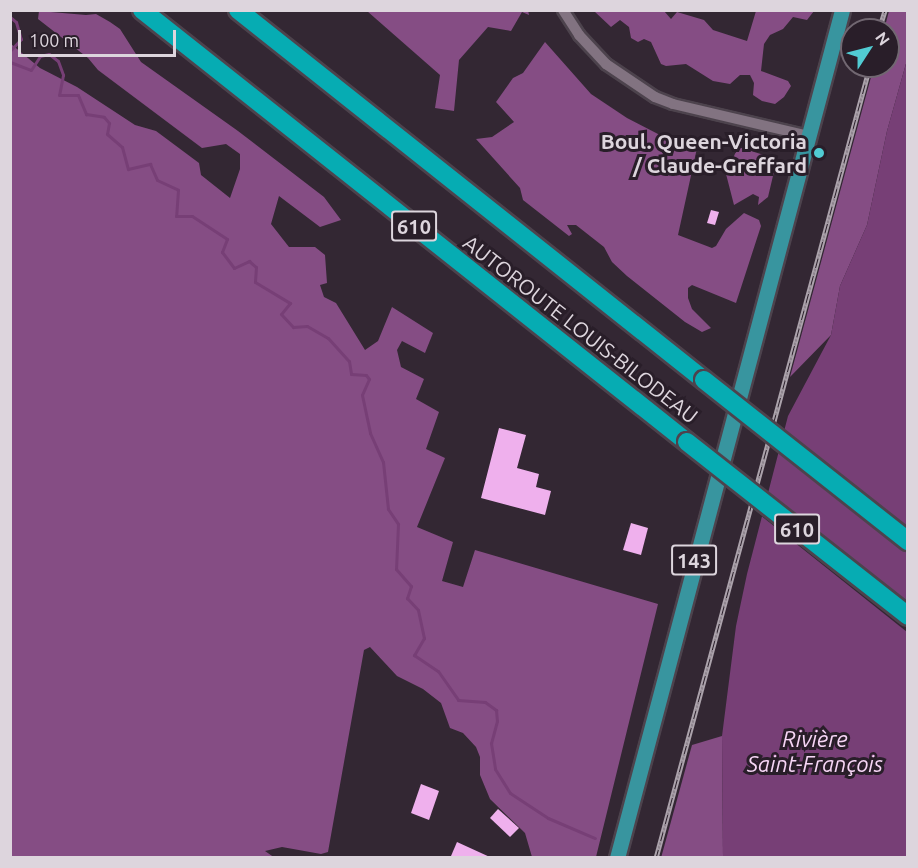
<!DOCTYPE html>
<meta charset="utf-8">
<style>
body{margin:0}
#map{position:relative;width:918px;height:868px;overflow:hidden;background:#332733;font-family:Ubuntu,sans-serif}
div>[style]{position:absolute}
[style*='--x']{left:calc(var(--x)*1px);top:calc(var(--y)*1px);width:calc(var(--w)*1px);rotate:calc(var(--a)*1deg)}
.forest>*{inset:0;background:#854d84}
.water>*{inset:0;background:#773f76}
.pier>*{inset:0;background:#332733}
.stream>*{height:3px;margin:-1.5px;padding:0 1.5px;transform-origin:1.5px;border-radius:1.5px;background:#773f76}
.building>*{inset:0;background:#efb0ed}
.roads{filter:drop-shadow(2px 0 #4d434d) drop-shadow(-2px 0 #4d434d) drop-shadow(0 2px #4d434d) drop-shadow(0 -2px #4d434d)}
.minor>*{height:10px;margin:-5px;padding:0 5px;transform-origin:5px;border-radius:5px;background:#827381}
.primary>*{height:15px;margin:-7.5px;padding:0 7.5px;transform-origin:7.5px;border-radius:7.5px;background:#38959f}
.motorway>*{height:18px;margin:-9px;padding:0 9px;transform-origin:9px;border-radius:9px;background:#06acb3}
.rail>*{height:5px;margin-top:-2.5px;transform-origin:0;background:repeating-linear-gradient(90deg,#291e29 0 9px,#aca3ac 0 18px);box-sizing:border-box;border-block:2px solid #aca3ac}
.bridges{filter:drop-shadow(2px 0 #4d434d) drop-shadow(-2px 0 #4d434d) drop-shadow(0 2px #4d434d) drop-shadow(0 -2px #4d434d)}
.motorway-bridge>*{height:18px;margin:-9px;padding:0 9px;transform-origin:9px;border-radius:9px;background:#06acb3}
.dots>*{width:16px;height:16px;translate:-50% -50%;box-sizing:border-box;border:3px solid #291e29;border-radius:50%}
span{translate:-50% -50%;white-space:nowrap;text-align:center;line-height:1.15;-webkit-text-stroke:6px #291e29;paint-order:stroke}
.shield-label span{padding:2px 4px;background:#291e29;border:2px solid;border-radius:4px;-webkit-text-stroke-width:0}
.shield-label{font-size:20px;color:#ddd5dd;font-weight:700}
.poi-label{font-size:21px;color:#ddd5dd;font-weight:700}
.right{translate:-100% -50%;text-align:right}
.street-label{font-size:21px;color:#ddd5dd}
.water-label{font-size:22px;color:#f7d6f6;font-style:italic}
.frame{position:absolute;inset:0;border:12px solid #ddd5dd;pointer-events:none}
.north{position:absolute;left:840px;top:18px;width:60px;height:60px;box-sizing:border-box;background:#291e29;border:2px solid #716771;border-radius:50%;rotate:54deg;font-size:16px;font-weight:700;line-height:24px;text-align:center;color:#ddd5dd}
.north::after{content:'';display:block;margin:auto;width:21px;height:27px;background:#51ccd3;clip-path:polygon(50% 0,100% 100%,50% 72%,0 100%)}
.scale{position:absolute;left:18px;top:30px;width:158px;height:27px;box-sizing:border-box;border:3px solid #ddd5dd;border-top:0;padding-left:8px;font-size:18px;line-height:21px;white-space:nowrap;color:#ddd5dd;-webkit-text-stroke:4px #291e29;paint-order:stroke}
</style>
<div id="map">
<div class="forest">
<i style="clip-path:polygon(528px 10px,529px 15px,522px 12px,511px 31px,488px 27px,459px 60px,454px 111px,435px 108px,440px 75px,367px 11px)"></i>
<i style="clip-path:polygon(39px 11px,86px 15px,96px 14px,110px 22px,120px 29px,141px 62px,238px 131px,324px 197px,341px 220px,320px 227px,279px 196px,271px 224px,289px 247px,315px 247px,325px 255px,327px 283px,320px 285px,324px 297px,336px 303px,365px 350px,378px 341px,392px 307px,433px 333px,425px 353px,402px 341px,397px 350px,401px 367px,424px 379px,416px 399px,439px 412px,426px 449px,445px 458px,417px 527px,453px 542px,442px 581px,463px 587px,475px 550px,658px 604px,596px 857px,532px 857px,525px 833px,490px 799px,480px 775px,480px 757px,476px 747px,463px 733px,450px 728px,441px 703px,423px 689px,397px 676px,370px 647px,364px 650px,328px 852px,321px 854px,282px 847px,265px 851px,275px 858px,11px 857px,11px 44px,40px 68px,77px 87px,135px 125px,156px 131px,199px 163px,201px 175px,230px 198px,240px 169px,240px 154px,226px 144px,202px 148px,98px 70px,88px 58px,38px 19px)"></i>
<i style="clip-path:polygon(594px 11px,664px 11px,671px 19px,677px 12px,704px 20px,713px 30px,747px 41px,756px 11px,814px 11px,807px 20px,793px 17px,783px 29px,770px 35px,764px 44px,761px 71px,788px 81px,791px 86px,784px 97px,775px 104px,762px 101px,753px 95px,754px 83px,750px 75px,740px 75px,730px 84px,713px 81px,686px 64px,666px 66px,661px 64px,651px 42px,644px 39px,638px 42px,631px 38px,629px 27px,620px 20px,611px 27px)"></i>
<i style="clip-path:polygon(889px 11px,907px 11px,907px 60px,887px 131px,867px 225px,840px 286px,831px 335px,790px 377px,874px 66px,888px 66px,888px 30px,884px 30px)"></i>
<i style="clip-path:polygon(545px 42px,591px 94px,627px 118px,658px 134px,697px 148px,678px 235px,712px 248px,716px 246px,726px 229px,744px 213px,759px 220px,761px 226px,736px 303px,692px 285px,688px 288px,688px 298px,692px 309px,711px 328px,702px 332px,685px 322px,627px 276px,612px 262px,604px 247px,576px 225px,567px 225px,572px 234px,569px 236px,523px 200px,520px 188px,476px 139px,492px 137px,514px 122px,496px 102px,513px 78px,523px 73px)"></i>
<i style="clip-path:polygon(738px 147px,777px 159px,768px 197px,758px 205px,759px 197px,753px 194px,734px 205px,726px 174px)"></i>
<i style="clip-path:polygon(722px 736px,723px 857px,661px 858px,692px 745px)"></i>
</div>
<div class="water">
<i style="clip-path:polygon(907px 60px,907px 857px,723px 858px,722px 736px,736px 626px,747px 574px,788px 416px,831px 335px,840px 286px,867px 225px,887px 131px)"></i>
</div>
<div class="pier">
<i style="clip-path:polygon(764px 492px,907px 605px,907px 632px,759px 514px)"></i>
</div>
<div class="stream">
<i style="--x:10;--y:17;--w:8;--a:40"></i>
<i style="--x:16;--y:22;--w:18;--a:74"></i>
<i style="--x:21;--y:39;--w:16;--a:133"></i>
<i style="--x:10;--y:62;--w:22;--a:21"></i>
<i style="--x:31;--y:70;--w:17;--a:-57"></i>
<i style="--x:40;--y:56;--w:9;--a:-13"></i>
<i style="--x:49;--y:54;--w:11;--a:38"></i>
<i style="--x:58;--y:61;--w:15;--a:70"></i>
<i style="--x:63;--y:75;--w:20;--a:101"></i>
<i style="--x:59;--y:95;--w:19;--a:0"></i>
<i style="--x:78;--y:95;--w:21;--a:67"></i>
<i style="--x:86;--y:114;--w:18;--a:9"></i>
<i style="--x:104;--y:117;--w:8;--a:50"></i>
<i style="--x:109;--y:123;--w:11;--a:100"></i>
<i style="--x:107;--y:134;--w:20;--a:41"></i>
<i style="--x:122;--y:147;--w:23;--a:75"></i>
<i style="--x:128;--y:169;--w:23;--a:-13"></i>
<i style="--x:150;--y:164;--w:17;--a:66"></i>
<i style="--x:157;--y:180;--w:23;--a:25"></i>
<i style="--x:178;--y:190;--w:26;--a:94"></i>
<i style="--x:176;--y:216;--w:16;--a:0"></i>
<i style="--x:192;--y:216;--w:42;--a:33.3"></i>
<i style="--x:227;--y:239;--w:14;--a:111"></i>
<i style="--x:222;--y:252;--w:20;--a:53"></i>
<i style="--x:234;--y:268;--w:17;--a:-25"></i>
<i style="--x:249;--y:261;--w:9;--a:41"></i>
<i style="--x:256;--y:267;--w:15;--a:94"></i>
<i style="--x:255;--y:282;--w:41;--a:31"></i>
<i style="--x:290;--y:303;--w:14;--a:129"></i>
<i style="--x:281;--y:314;--w:18;--a:47"></i>
<i style="--x:293;--y:327;--w:14;--a:-4"></i>
<i style="--x:307;--y:326;--w:24;--a:30"></i>
<i style="--x:328;--y:338;--w:31;--a:48"></i>
<i style="--x:349;--y:361;--w:13;--a:81"></i>
<i style="--x:351;--y:374;--w:15;--a:4"></i>
<i style="--x:366;--y:375;--w:5;--a:53"></i>
<i style="--x:369;--y:379;--w:17;--a:114"></i>
<i style="--x:362;--y:395;--w:39;--a:78"></i>
<i style="--x:370;--y:433;--w:32;--a:66"></i>
<i style="--x:383;--y:462;--w:47;--a:83.9"></i>
<i style="--x:388;--y:509;--w:18;--a:56"></i>
<i style="--x:398;--y:524;--w:45;--a:92.5"></i>
<i style="--x:396;--y:569;--w:23;--a:49"></i>
<i style="--x:411;--y:586;--w:13;--a:108"></i>
<i style="--x:407;--y:598;--w:16;--a:47"></i>
<i style="--x:418;--y:610;--w:29;--a:78"></i>
<i style="--x:424;--y:638;--w:20;--a:120"></i>
<i style="--x:414;--y:655;--w:29;--a:34"></i>
<i style="--x:438;--y:671;--w:35;--a:55"></i>
<i style="--x:458;--y:700;--w:27;--a:4"></i>
<i style="--x:485;--y:702;--w:14;--a:36"></i>
<i style="--x:496;--y:710;--w:11;--a:85"></i>
<i style="--x:497;--y:721;--w:23;--a:105"></i>
<i style="--x:491;--y:743;--w:26;--a:81"></i>
<i style="--x:495;--y:769;--w:28;--a:58"></i>
<i style="--x:510;--y:793;--w:45;--a:33.3"></i>
<i style="--x:548;--y:818;--w:51;--a:23.1"></i>
</div>
<div class="building">
<i style="clip-path:polygon(711px 210px,719px 212px,715px 225px,707px 223px)"></i>
<i style="clip-path:polygon(499px 428px,526px 435px,517px 468px,539px 474px,536px 487px,551px 491px,545px 515px,481px 498px)"></i>
<i style="clip-path:polygon(631px 523px,648px 528px,641px 555px,623px 550px)"></i>
<i style="clip-path:polygon(421px 784px,439px 791px,429px 820px,411px 813px)"></i>
<i style="clip-path:polygon(498px 809px,519px 828px,510px 837px,490px 818px)"></i>
<i style="clip-path:polygon(457px 842px,492px 858px,451px 856px)"></i>
</div>
<div class="roads">
<div class="minor">
<i style="--x:563;--y:10;--w:30;--a:57"></i>
<i style="--x:579;--y:35;--w:40;--a:47"></i>
<i style="--x:606;--y:64;--w:59;--a:34"></i>
<i style="--x:655;--y:97;--w:19;--a:21"></i>
<i style="--x:673;--y:104;--w:139;--a:13.3"></i>
</div>
<div class="primary">
<i style="--x:617;--y:858;--w:877;--a:-75.14"></i>
</div>
<div class="motorway">
<i style="--x:142;--y:10;--w:695;--a:38.4"></i>
<i style="--x:238;--y:10;--w:595;--a:38.45"></i>
</div>
</div>
<div class="rail">
<i style="--x:879;--y:30;--w:21;--a:-73"></i>
<i style="--x:656;--y:858;--w:820;--a:-74.88"></i>
</div>
<div class="bridges">
<div class="motorway-bridge">
<i style="--x:704;--y:380;--w:260;--a:38.3"></i>
<i style="--x:687;--y:442;--w:281;--a:38.2"></i>
</div>
</div>
<div class="dots">
<i style="left:819px;top:153px;background:#51ccd3"></i>
</div>
<div class="shield-label">
<span style="left:414px;top:226px">610</span>
<span style="left:797px;top:529px">610</span>
<span style="left:694px;top:560px">143</span>
</div>
<div class="poi-label">
<span class="right" style="left:807px;top:153px">Boul. Queen-Victoria<br>/ Claude-Greffard</span>
</div>
<div class="street-label">
<span style="left:581px;top:329px;rotate:38deg">AUTOROUTE LOUIS-BILODEAU</span>
</div>
<div class="water-label">
<span style="left:815px;top:751px">Rivière<br>Saint-François</span>
</div>
<div class="frame"></div>
<div class="north">N</div>
<div class="scale">100 m</div>
</div>
